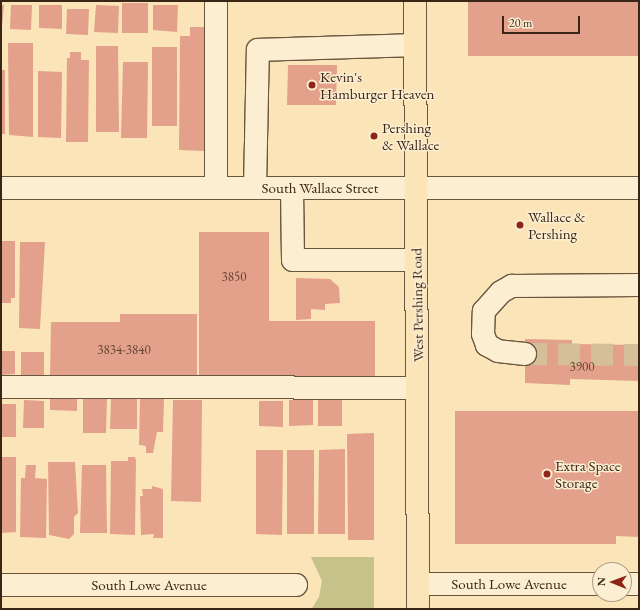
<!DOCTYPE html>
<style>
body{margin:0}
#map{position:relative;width:640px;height:610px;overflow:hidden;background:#fbe5b8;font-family:"EB Garamond",serif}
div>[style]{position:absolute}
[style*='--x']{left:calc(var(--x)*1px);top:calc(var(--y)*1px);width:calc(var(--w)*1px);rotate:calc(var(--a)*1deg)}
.green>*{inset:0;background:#c6c289}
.building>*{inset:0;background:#e3a08b}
.minor-tunnel>*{height:22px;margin-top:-11px;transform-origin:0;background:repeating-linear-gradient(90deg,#d4bf98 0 22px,transparent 0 33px)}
.roads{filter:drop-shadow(1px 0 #6a563f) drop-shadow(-1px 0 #6a563f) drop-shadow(0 1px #6a563f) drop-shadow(0 -1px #6a563f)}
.minor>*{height:22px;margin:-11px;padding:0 11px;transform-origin:11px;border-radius:11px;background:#fceed1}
.major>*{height:22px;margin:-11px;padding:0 11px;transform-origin:11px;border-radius:11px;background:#fbe5b8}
.dots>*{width:11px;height:11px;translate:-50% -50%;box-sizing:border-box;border:2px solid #fceed1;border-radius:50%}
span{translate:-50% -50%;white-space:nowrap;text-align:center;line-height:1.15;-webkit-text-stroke:3px #fceed1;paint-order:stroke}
.number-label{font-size:13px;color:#644434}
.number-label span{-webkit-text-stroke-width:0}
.poi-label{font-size:15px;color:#3a2617}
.left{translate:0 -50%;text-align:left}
.street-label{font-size:15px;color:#3a2617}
.frame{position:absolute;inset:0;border:2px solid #3a2617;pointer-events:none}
.north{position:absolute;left:592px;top:562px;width:40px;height:40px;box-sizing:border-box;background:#fceed1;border:1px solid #ae9e87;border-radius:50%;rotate:271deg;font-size:11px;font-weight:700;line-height:16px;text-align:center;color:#3a2617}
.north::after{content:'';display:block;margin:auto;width:14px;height:18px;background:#8f2418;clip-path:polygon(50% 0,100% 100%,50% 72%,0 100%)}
.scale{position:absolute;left:502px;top:16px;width:78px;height:18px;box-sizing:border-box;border:2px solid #3a2617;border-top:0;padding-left:5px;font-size:12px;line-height:14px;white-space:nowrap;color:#3a2617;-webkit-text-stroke:3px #fceed1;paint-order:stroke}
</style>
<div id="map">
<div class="green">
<i style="clip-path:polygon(311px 557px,374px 557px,374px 608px,312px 608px,319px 597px,322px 581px)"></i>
</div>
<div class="building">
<i style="clip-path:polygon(468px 1px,639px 1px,639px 56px,468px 56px)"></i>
<i style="clip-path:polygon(122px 3px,148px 3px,148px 33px,122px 33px)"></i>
<i style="clip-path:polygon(1px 5px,4px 5px,2px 27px,1px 27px)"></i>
<i style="clip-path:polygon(11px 5px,32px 5px,31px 30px,10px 29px)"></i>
<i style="clip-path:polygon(39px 5px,62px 5px,62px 29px,39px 28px)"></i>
<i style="clip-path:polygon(96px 5px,119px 6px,118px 33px,94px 32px)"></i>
<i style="clip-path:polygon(153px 5px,178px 5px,177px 32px,153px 30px)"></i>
<i style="clip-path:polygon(67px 9px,89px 9px,88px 35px,66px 34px)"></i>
<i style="clip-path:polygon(190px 27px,208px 27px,206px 151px,179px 150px,180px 36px,190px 36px)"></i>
<i style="clip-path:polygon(8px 43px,33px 43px,33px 137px,9px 135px)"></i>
<i style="clip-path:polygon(96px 46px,118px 46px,119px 132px,96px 132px)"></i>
<i style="clip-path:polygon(152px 47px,177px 47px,177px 126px,152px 126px)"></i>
<i style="clip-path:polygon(70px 52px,81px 52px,81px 60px,89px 60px,88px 142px,66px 142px,67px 58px,70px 58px)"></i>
<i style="clip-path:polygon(123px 62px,148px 62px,147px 138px,121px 138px)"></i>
<i style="clip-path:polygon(288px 65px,337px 65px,336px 105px,287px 105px)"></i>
<i style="clip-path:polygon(1px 70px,5px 70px,5px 134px,1px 134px)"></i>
<i style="clip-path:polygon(38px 71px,62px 72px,61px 138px,38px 137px)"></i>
<i style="clip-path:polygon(199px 232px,269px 232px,269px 321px,375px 321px,375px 378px,199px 378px)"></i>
<i style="clip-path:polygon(1px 241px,15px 241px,15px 298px,11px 298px,11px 303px,1px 303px)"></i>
<i style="clip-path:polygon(20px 242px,45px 242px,40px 329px,19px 328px)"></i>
<i style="clip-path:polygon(296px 278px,330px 279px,339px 287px,340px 303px,325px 304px,325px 310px,311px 309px,311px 319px,296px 320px)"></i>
<i style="clip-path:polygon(120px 314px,197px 314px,197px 379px,50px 379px,51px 322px,120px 322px)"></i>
<i style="clip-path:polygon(525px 339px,572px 340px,572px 344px,639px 345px,639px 381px,570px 379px,570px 385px,525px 383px)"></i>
<i style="clip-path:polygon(1px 351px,15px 351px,15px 374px,1px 375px)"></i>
<i style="clip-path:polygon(21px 352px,44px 352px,44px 377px,21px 377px)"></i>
<i style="clip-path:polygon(77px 393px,77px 411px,50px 410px,50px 394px)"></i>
<i style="clip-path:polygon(83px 398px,107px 398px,106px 433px,83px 433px)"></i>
<i style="clip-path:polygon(145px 398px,164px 398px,163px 432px,157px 432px,153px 453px,146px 453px,146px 446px,139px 445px,140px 399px)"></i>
<i style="clip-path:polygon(111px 399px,137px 399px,137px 429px,110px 429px)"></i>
<i style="clip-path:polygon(24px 400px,44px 401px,44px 428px,23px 428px)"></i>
<i style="clip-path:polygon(173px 400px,202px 400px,201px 502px,171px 501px)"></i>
<i style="clip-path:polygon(289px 400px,313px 400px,313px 425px,289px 426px)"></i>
<i style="clip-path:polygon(318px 400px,342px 400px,342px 426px,318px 426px)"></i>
<i style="clip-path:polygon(259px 401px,283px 401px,283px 427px,259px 426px)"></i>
<i style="clip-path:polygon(1px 404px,16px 404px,16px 437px,1px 437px)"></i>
<i style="clip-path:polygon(455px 411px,639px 411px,639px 537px,616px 536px,616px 544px,455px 544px)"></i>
<i style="clip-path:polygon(374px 433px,374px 540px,348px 540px,347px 434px)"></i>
<i style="clip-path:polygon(345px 449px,345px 534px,318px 534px,319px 450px)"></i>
<i style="clip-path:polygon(256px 450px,283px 450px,282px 535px,256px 534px)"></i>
<i style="clip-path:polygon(287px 450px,314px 450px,314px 534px,287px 534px)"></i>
<i style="clip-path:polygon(1px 457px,16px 457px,16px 532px,1px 533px)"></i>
<i style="clip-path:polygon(128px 457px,135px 457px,136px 461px,135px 535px,110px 534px,111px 461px,128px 461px)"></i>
<i style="clip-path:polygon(48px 462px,75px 462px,78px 513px,74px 517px,74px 534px,69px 539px,49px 535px)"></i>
<i style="clip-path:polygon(26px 465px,36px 465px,35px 478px,47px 479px,46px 538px,20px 537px,21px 478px,25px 478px)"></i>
<i style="clip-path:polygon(82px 465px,106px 465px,107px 533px,80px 533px)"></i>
<i style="clip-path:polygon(152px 486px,163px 489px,163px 538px,153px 538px,154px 534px,141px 535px,140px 496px,143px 496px,142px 489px,152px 489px)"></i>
</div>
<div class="minor-tunnel">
<i style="--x:525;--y:354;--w:114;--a:0.5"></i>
</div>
<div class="roads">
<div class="minor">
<i style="--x:1;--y:188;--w:638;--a:0"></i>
<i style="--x:216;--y:188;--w:187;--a:-90"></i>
<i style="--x:255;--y:188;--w:138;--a:-88.8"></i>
<i style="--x:258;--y:50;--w:157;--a:-1.8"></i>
<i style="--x:292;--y:188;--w:72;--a:89.2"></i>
<i style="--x:293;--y:260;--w:123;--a:0"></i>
<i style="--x:525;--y:354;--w:27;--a:-174"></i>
<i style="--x:498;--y:351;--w:13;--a:-151"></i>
<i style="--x:487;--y:345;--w:12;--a:-110"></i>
<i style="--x:483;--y:334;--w:23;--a:-88"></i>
<i style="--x:484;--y:311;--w:25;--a:-48"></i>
<i style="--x:501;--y:292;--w:13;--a:-29"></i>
<i style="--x:512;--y:286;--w:127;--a:-0.5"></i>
<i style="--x:1;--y:387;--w:416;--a:0.1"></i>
<i style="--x:418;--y:584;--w:182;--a:0"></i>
<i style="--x:624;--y:584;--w:15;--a:0"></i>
<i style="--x:1;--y:585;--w:295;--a:0"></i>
</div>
<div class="major">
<i style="--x:415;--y:1;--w:608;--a:89.72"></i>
</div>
</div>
<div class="dots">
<i style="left:312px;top:85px;background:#8f2418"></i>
<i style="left:374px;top:136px;background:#8f2418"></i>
<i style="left:520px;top:225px;background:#8f2418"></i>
<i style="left:547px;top:474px;background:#8f2418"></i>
</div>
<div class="number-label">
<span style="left:234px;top:277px">3850</span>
<span style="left:124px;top:350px">3834-3840</span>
<span style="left:582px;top:367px">3900</span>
</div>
<div class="poi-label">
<span class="left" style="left:320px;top:85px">Kevin's<br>Hamburger Heaven</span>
<span class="left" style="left:382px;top:136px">Pershing<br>&amp; Wallace</span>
<span class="left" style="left:528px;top:225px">Wallace &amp;<br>Pershing</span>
<span class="left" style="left:555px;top:474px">Extra Space<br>Storage</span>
</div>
<div class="street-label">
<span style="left:320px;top:188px">South Wallace Street</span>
<span style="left:417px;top:305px;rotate:-91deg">West Pershing Road</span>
<span style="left:509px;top:584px">South Lowe Avenue</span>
<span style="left:149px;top:585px">South Lowe Avenue</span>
</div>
<div class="frame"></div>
<div class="north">N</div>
<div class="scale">20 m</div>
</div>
